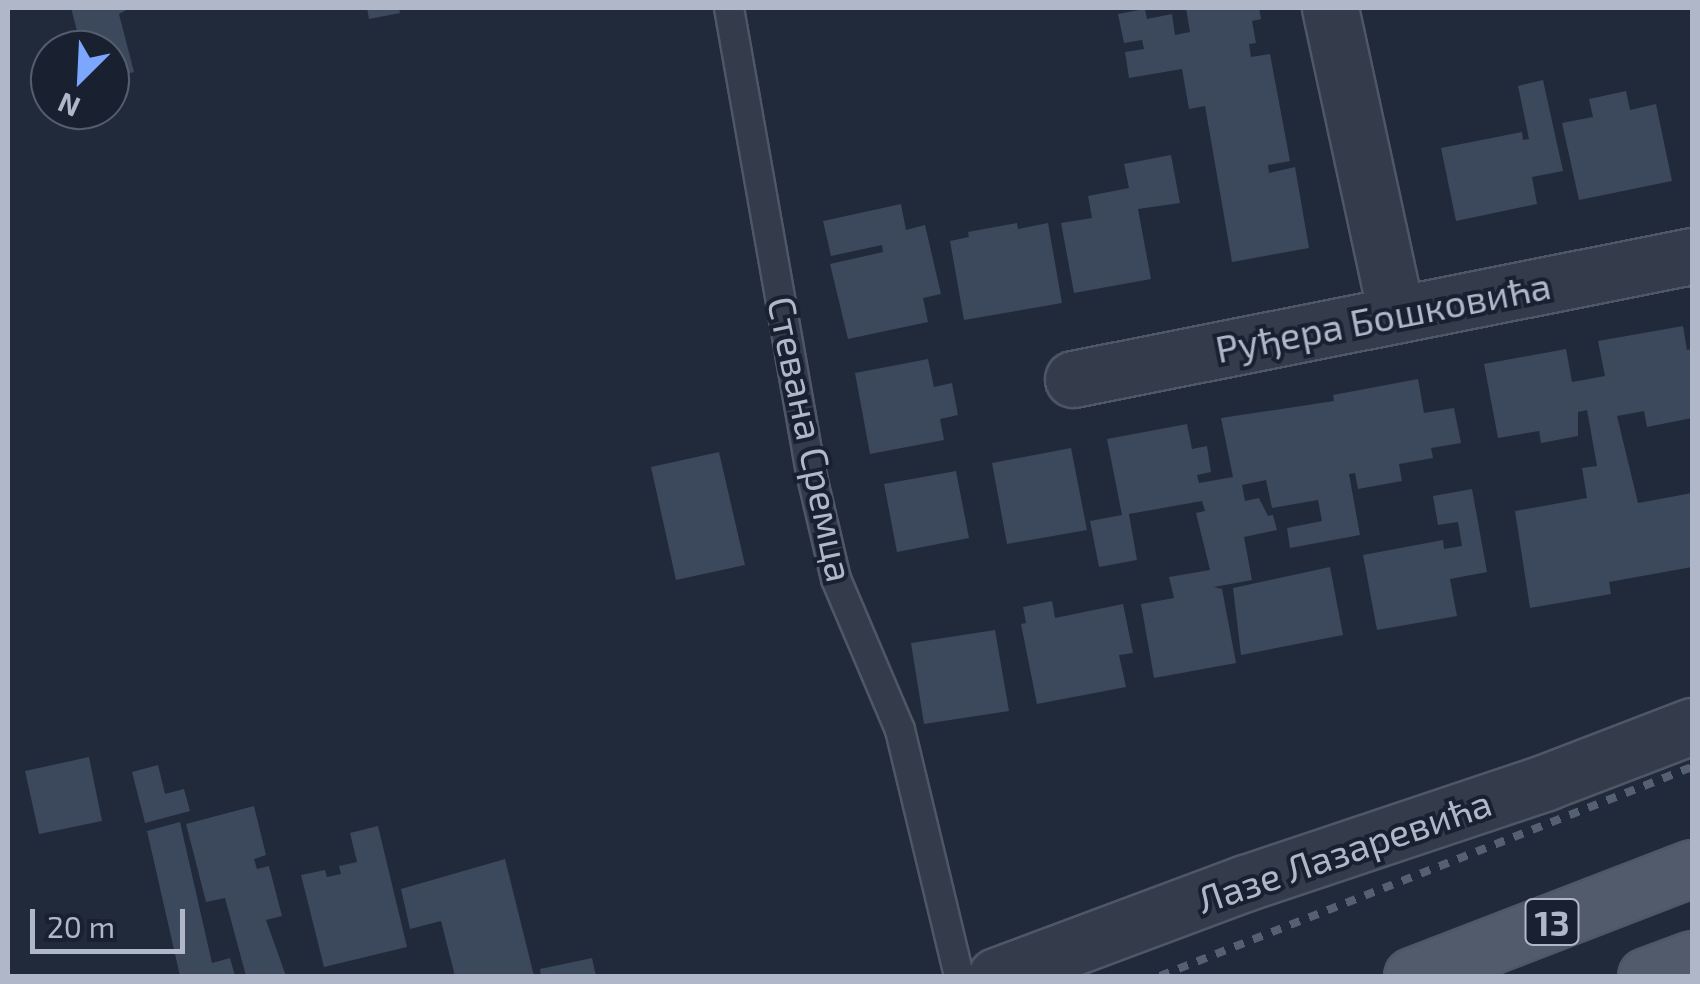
<!DOCTYPE html>
<meta charset="utf-8">
<style>
body{margin:0}
#map{position:relative;width:1700px;height:984px;overflow:hidden;background:#202a3b;font-family:"Exo 2",sans-serif}
div>[style]{position:absolute}
[style*='--x']{left:calc(var(--x)*1px);top:calc(var(--y)*1px);width:calc(var(--w)*1px);rotate:calc(var(--a)*1deg)}
.building>*{inset:0;background:#3c485b}
.roads{filter:drop-shadow(2px 0 #4f5766) drop-shadow(-2px 0 #4f5766) drop-shadow(0 2px #4f5766) drop-shadow(0 -2px #4f5766)}
.lane>*{height:28px;margin:-14px;padding:0 14px;transform-origin:14px;border-radius:14px;background:#343c4b}
.street>*{height:55px;margin:-27.5px;padding:0 27.5px;transform-origin:27.5px;border-radius:27.5px;background:#343c4b}
.primary>*{height:55px;margin:-27.5px;padding:0 27.5px;transform-origin:27.5px;border-radius:27.5px;background:#525b6c}
.rail>*{height:8px;margin-top:-4px;transform-origin:0;background:repeating-linear-gradient(90deg,#556073 0 10px,transparent 0 20px)}
span{translate:-50% -50%;white-space:nowrap;text-align:center;line-height:1.15;-webkit-text-stroke:8px #192130;paint-order:stroke}
.shield-label span{padding:2px 8px;background:#192130;border:2px solid;border-radius:8px;-webkit-text-stroke-width:0}
.shield-label{font-size:35px;color:#afb7c8;font-weight:700}
.street-label{font-size:38px;color:#afb7c8}
.frame{position:absolute;inset:0;border:10px solid #afb7c8;pointer-events:none}
.north{position:absolute;left:30px;top:30px;width:100px;height:100px;box-sizing:border-box;background:#192130;border:2px solid #555d6d;border-radius:50%;rotate:204deg;font-size:28px;font-weight:700;line-height:40px;text-align:center;color:#afb7c8}
.north::after{content:'';display:block;margin:auto;width:35px;height:45px;background:#7da7ff;clip-path:polygon(50% 0,100% 100%,50% 72%,0 100%)}
.scale{position:absolute;left:30px;top:909px;width:155px;height:45px;box-sizing:border-box;border:5px solid #afb7c8;border-top:0;padding-left:12px;font-size:30px;line-height:35px;white-space:nowrap;color:#afb7c8;-webkit-text-stroke:8px #192130;paint-order:stroke}
</style>
<div id="map">
<div class="building">
<i style="clip-path:polygon(71px 8px,130px 8px,119px 14px,134px 72px,110px 78px,110px 50px,82px 50px)"></i>
<i style="clip-path:polygon(367px 8px,399px 8px,400px 13px,369px 19px)"></i>
<i style="clip-path:polygon(1186px 8px,1259px 8px,1261px 19px,1252px 21px,1256px 43px,1249px 44px,1251px 57px,1270px 54px,1290px 161px,1268px 165px,1269px 173px,1295px 167px,1309px 248px,1232px 262px,1205px 106px,1189px 109px,1182px 69px,1129px 78px,1125px 52px,1144px 49px,1142px 40px,1124px 43px,1118px 14px,1145px 9px,1147px 19px,1172px 14px,1175px 35px,1190px 32px)"></i>
<i style="clip-path:polygon(1543px 80px,1563px 171px,1532px 177px,1537px 204px,1456px 221px,1441px 148px,1522px 132px,1523px 140px,1529px 139px,1518px 86px)"></i>
<i style="clip-path:polygon(1626px 91px,1630px 110px,1656px 104px,1672px 181px,1579px 200px,1562px 123px,1593px 117px,1589px 99px)"></i>
<i style="clip-path:polygon(1171px 155px,1180px 203px,1138px 209px,1151px 279px,1074px 293px,1061px 223px,1092px 218px,1088px 196px,1129px 188px,1124px 164px)"></i>
<i style="clip-path:polygon(901px 204px,906px 230px,925px 225px,941px 294px,923px 298px,928px 322px,848px 339px,830px 264px,883px 252px,882px 245px,831px 256px,823px 221px)"></i>
<i style="clip-path:polygon(1017px 223px,1018px 229px,1048px 223px,1062px 303px,964px 320px,950px 241px,969px 237px,968px 232px)"></i>
<i style="clip-path:polygon(1683px 326px,1687px 350px,1692px 349px,1692px 418px,1647px 427px,1644px 411px,1617px 416px,1638px 503px,1692px 493px,1692px 567px,1609px 582px,1611px 594px,1530px 608px,1515px 511px,1587px 498px,1582px 468px,1597px 466px,1587px 410px,1578px 412px,1578px 436px,1541px 443px,1539px 431px,1498px 438px,1484px 364px,1566px 349px,1572px 382px,1605px 376px,1598px 341px)"></i>
<i style="clip-path:polygon(928px 359px,934px 387px,952px 383px,958px 415px,940px 419px,944px 440px,870px 454px,855px 373px)"></i>
<i style="clip-path:polygon(1418px 379px,1424px 413px,1454px 408px,1461px 443px,1431px 448px,1433px 458px,1399px 464px,1402px 481px,1358px 489px,1355px 473px,1349px 474px,1360px 535px,1290px 548px,1287px 528px,1322px 521px,1318px 500px,1272px 508px,1266px 480px,1242px 485px,1245px 501px,1259px 498px,1268px 516px,1273px 515px,1277px 530px,1244px 537px,1252px 580px,1214px 587px,1222px 589px,1236px 663px,1154px 678px,1141px 604px,1174px 598px,1169px 577px,1210px 570px,1196px 513px,1205px 511px,1202px 501px,1129px 514px,1137px 560px,1099px 567px,1090px 521px,1122px 515px,1107px 439px,1187px 424px,1192px 449px,1207px 446px,1211px 472px,1197px 475px,1199px 483px,1233px 477px,1221px 418px,1334px 401px,1333px 395px)"></i>
<i style="clip-path:polygon(1071px 448px,1087px 530px,1007px 544px,992px 463px)"></i>
<i style="clip-path:polygon(719px 452px,745px 565px,676px 580px,651px 467px)"></i>
<i style="clip-path:polygon(956px 471px,969px 538px,897px 552px,884px 484px)"></i>
<i style="clip-path:polygon(1472px 489px,1487px 572px,1450px 579px,1457px 616px,1377px 630px,1363px 555px,1443px 540px,1444px 549px,1462px 546px,1458px 522px,1438px 525px,1433px 496px)"></i>
<i style="clip-path:polygon(1330px 567px,1343px 635px,1241px 655px,1233px 588px)"></i>
<i style="clip-path:polygon(1052px 601px,1055px 618px,1123px 604px,1133px 653px,1119px 655px,1126px 687px,1037px 704px,1021px 624px,1026px 623px,1023px 607px)"></i>
<i style="clip-path:polygon(995px 630px,1009px 711px,924px 724px,911px 643px)"></i>
<i style="clip-path:polygon(89px 757px,102px 821px,39px 834px,25px 771px)"></i>
<i style="clip-path:polygon(158px 765px,165px 794px,184px 789px,190px 811px,145px 823px,132px 772px)"></i>
<i style="clip-path:polygon(254px 806px,266px 855px,254px 859px,257px 869px,269px 866px,282px 916px,266px 920px,286px 976px,246px 976px,225px 898px,206px 902px,186px 824px)"></i>
<i style="clip-path:polygon(180px 822px,212px 963px,230px 958px,235px 976px,180px 976px,147px 831px)"></i>
<i style="clip-path:polygon(378px 826px,407px 947px,324px 967px,301px 875px,325px 870px,327px 877px,341px 874px,339px 866px,357px 862px,350px 833px)"></i>
<i style="clip-path:polygon(505px 859px,534px 976px,455px 976px,441px 921px,410px 929px,401px 889px)"></i>
<i style="clip-path:polygon(592px 958px,596px 976px,541px 976px,540px 969px)"></i>
</div>
<div class="roads">
<div class="lane">
<i style="--x:729;--y:8;--w:467;--a:80"></i>
<i style="--x:810;--y:468;--w:114;--a:76.8"></i>
<i style="--x:836;--y:579;--w:164;--a:67"></i>
<i style="--x:900;--y:730;--w:253;--a:76.5"></i>
</div>
<div class="street">
<i style="--x:1330;--y:8;--w:313;--a:77.8"></i>
<i style="--x:1073;--y:379;--w:631;--a:-11.24"></i>
<i style="--x:996;--y:976;--w:266;--a:-20.5"></i>
<i style="--x:1245;--y:883;--w:317;--a:-18.5"></i>
<i style="--x:1546;--y:782;--w:156;--a:-21"></i>
</div>
<div class="primary">
<i style="--x:1412;--y:976;--w:300;--a:-21.1"></i>
<i style="--x:1646;--y:976;--w:49;--a:-20.3"></i>
</div>
</div>
<div class="rail">
<i style="--x:1160;--y:976;--w:572;--a:-21.45"></i>
</div>
<div class="shield-label">
<span style="left:1552px;top:922px">13</span>
</div>
<div class="street-label">
<span style="left:1383px;top:317px;rotate:-11deg">Руђера Бошковића</span>
<span style="left:811px;top:439px;rotate:78deg">Стевана Сремца</span>
<span style="left:1344px;top:851px;rotate:-19deg">Лазе Лазаревића</span>
</div>
<div class="frame"></div>
<div class="north">N</div>
<div class="scale">20 m</div>
</div>
